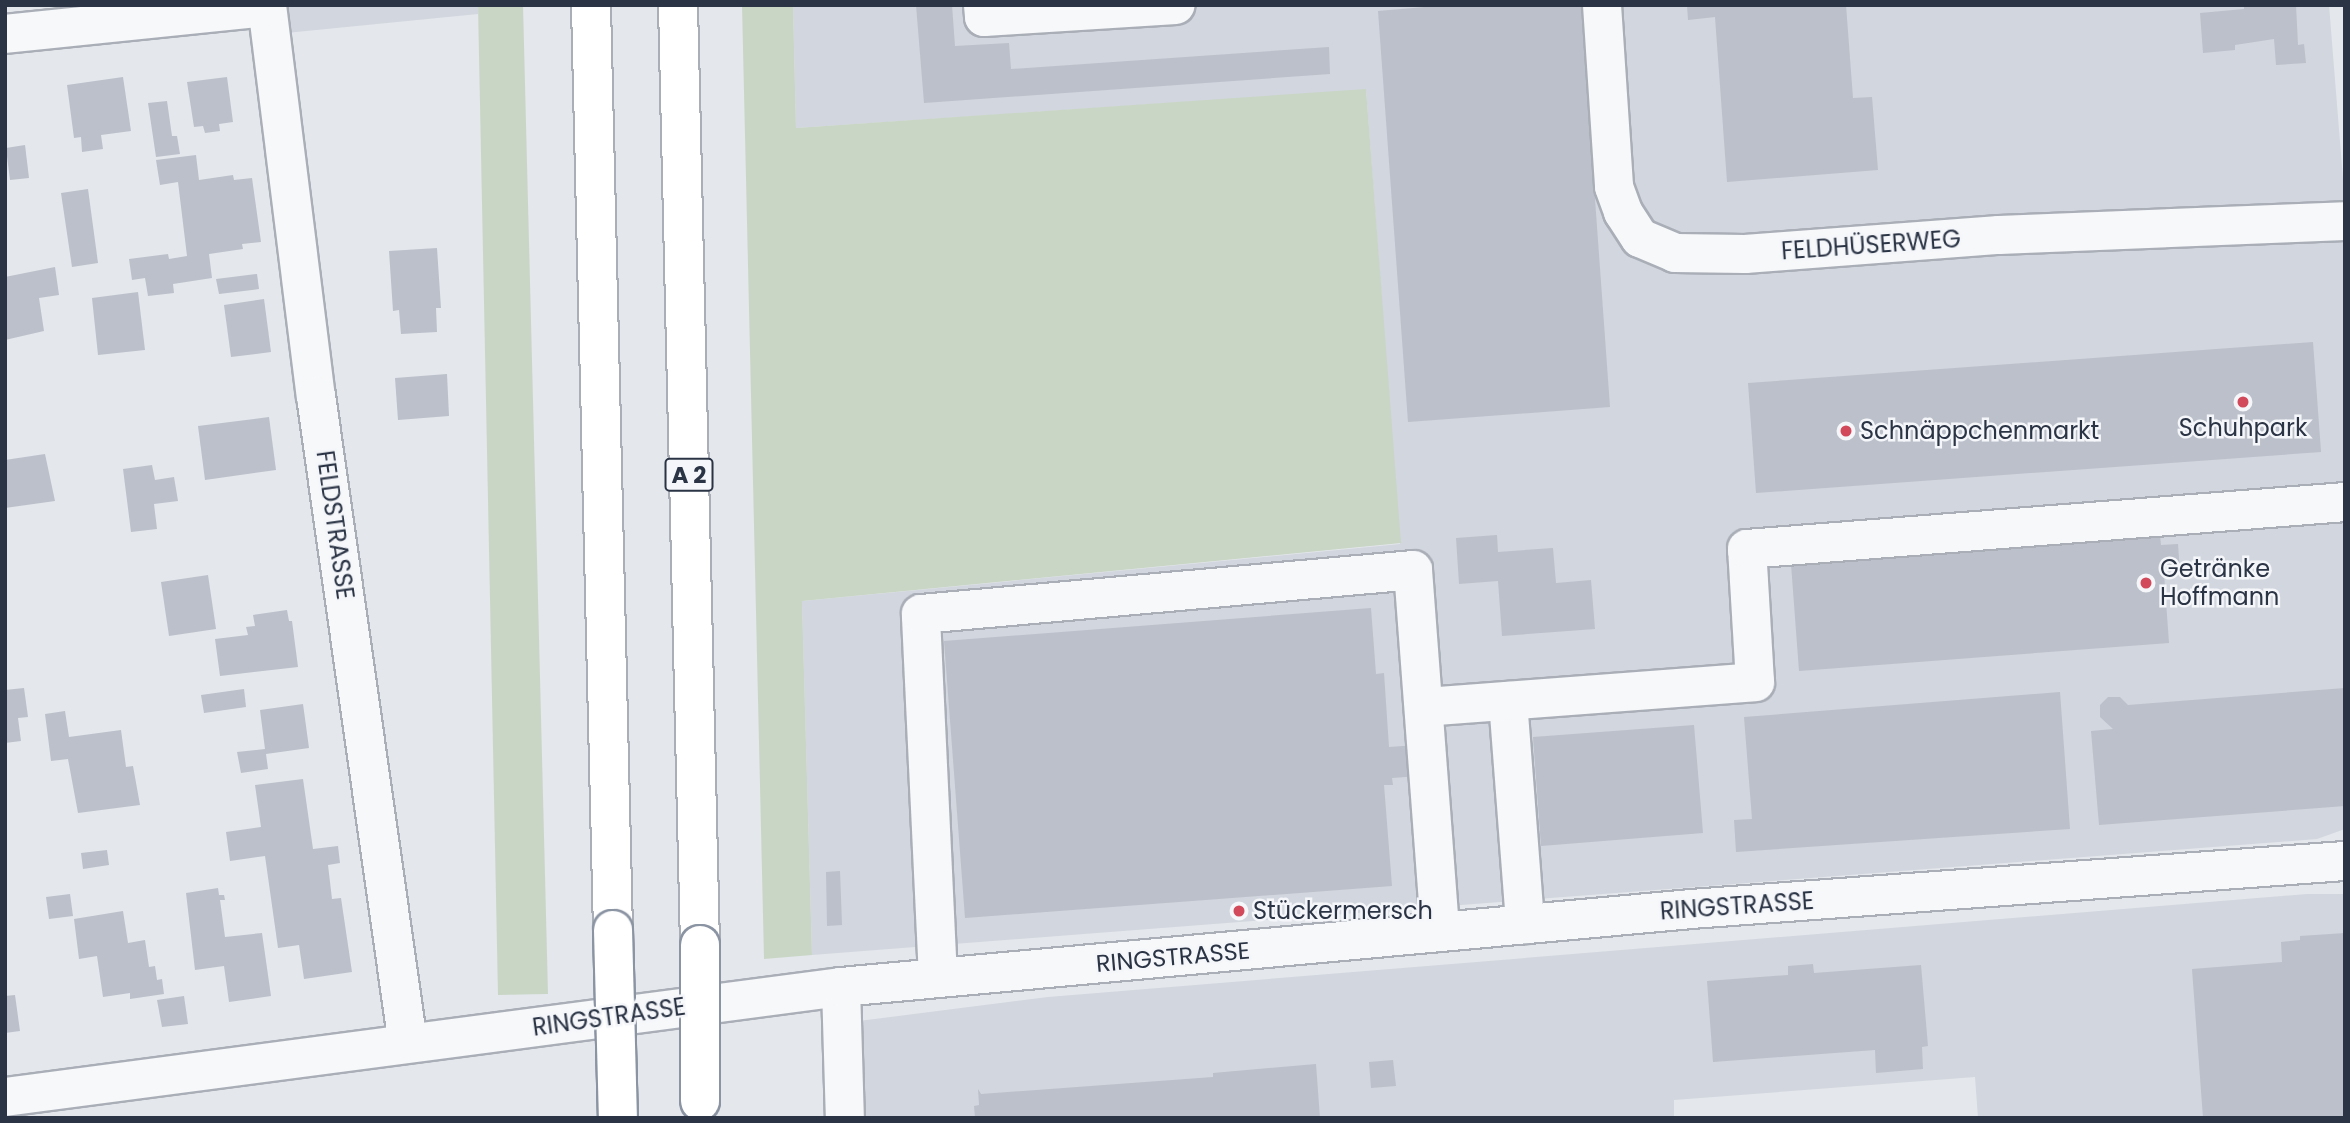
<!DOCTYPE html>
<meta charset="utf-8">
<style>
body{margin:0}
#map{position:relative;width:2350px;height:1123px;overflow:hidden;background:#e4e7ec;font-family:Poppins,sans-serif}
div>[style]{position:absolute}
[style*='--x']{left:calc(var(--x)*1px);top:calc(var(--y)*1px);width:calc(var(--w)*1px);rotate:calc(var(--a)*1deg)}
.built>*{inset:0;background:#d2d6de}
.green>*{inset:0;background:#c9d6c5}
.building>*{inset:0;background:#bbc0ca}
.roads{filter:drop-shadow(2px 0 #a9aeb7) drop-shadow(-2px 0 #a9aeb7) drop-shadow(0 2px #a9aeb7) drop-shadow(0 -2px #a9aeb7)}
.minor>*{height:38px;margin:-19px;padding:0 19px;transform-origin:19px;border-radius:19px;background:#f7f8fa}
.highway>*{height:38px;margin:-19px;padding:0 19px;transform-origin:19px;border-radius:19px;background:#fff}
.bridges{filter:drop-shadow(2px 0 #8b94a3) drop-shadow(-2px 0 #8b94a3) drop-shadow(0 2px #8b94a3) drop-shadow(0 -2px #8b94a3)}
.highway-bridge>*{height:38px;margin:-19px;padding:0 19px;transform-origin:19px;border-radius:19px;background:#fff}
.dots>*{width:19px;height:19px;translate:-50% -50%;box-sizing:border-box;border:4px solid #f4f6f9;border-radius:50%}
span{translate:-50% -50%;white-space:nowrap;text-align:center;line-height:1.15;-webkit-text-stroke:5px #f4f6f9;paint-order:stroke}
.shield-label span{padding:2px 5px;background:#f4f6f9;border:2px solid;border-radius:5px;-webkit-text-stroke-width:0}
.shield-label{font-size:23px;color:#2b3445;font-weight:700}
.street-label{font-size:24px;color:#2b3445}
.poi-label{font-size:24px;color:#2b3445}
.left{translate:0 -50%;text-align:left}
.frame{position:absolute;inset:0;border:7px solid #2b3445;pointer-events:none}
</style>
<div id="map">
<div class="built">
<i style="clip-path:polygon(284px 5px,478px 5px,478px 14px,286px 33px)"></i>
<i style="clip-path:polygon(793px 5px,2329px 5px,2345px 204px,2345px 829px,2317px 839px,812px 955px,802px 601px,1400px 544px,1366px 90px,796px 128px)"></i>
<i style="clip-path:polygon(2307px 894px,2345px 894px,2345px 1118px,1978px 1118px,1975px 1077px,1674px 1100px,1674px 1118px,861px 1118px,859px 1021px,1048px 997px)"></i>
</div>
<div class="green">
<i style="clip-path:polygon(478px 5px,523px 5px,548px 994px,498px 995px)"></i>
<i style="clip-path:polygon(742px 5px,793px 5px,796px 128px,1366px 89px,1401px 543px,802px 601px,812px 955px,764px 959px)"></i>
</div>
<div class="building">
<i style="clip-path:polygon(916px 5px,952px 5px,955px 46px,1009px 43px,1011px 69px,1329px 47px,1330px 74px,924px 103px)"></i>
<i style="clip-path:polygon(1448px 5px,1581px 5px,1610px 407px,1408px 422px,1378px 11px)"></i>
<i style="clip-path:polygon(1687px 5px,1846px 5px,1853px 98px,1872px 97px,1878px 170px,1727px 182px,1715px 17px,1688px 20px)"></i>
<i style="clip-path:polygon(2244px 5px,2296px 5px,2298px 45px,2304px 44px,2306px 63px,2276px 65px,2274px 39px,2235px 45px,2235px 50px,2203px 53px,2200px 13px,2244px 9px)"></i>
<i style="clip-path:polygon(123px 77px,131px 131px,101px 135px,103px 149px,82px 152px,81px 137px,74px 138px,67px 85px)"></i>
<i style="clip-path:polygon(227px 77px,233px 122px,219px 124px,220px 131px,205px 133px,203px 126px,194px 127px,187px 82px)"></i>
<i style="clip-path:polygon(167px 101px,172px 136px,177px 136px,180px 154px,156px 157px,148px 103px)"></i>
<i style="clip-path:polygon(25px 145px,29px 178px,10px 180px,6px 148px)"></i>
<i style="clip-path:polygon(196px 155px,199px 180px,233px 175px,234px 180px,252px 178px,261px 242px,242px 244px,243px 249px,209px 254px,212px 278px,173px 284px,174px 293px,148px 296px,145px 278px,132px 280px,129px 259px,168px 254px,169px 259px,187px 256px,178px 182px,160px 185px,156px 160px)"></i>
<i style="clip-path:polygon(88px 189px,98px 263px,72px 267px,61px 193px)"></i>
<i style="clip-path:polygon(437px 248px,441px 308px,436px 308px,437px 332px,401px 334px,399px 310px,393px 311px,389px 251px)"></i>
<i style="clip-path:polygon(55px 267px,59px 295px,39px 298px,44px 331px,5px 340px,5px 277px)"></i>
<i style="clip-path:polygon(257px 274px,259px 289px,219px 294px,216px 279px)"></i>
<i style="clip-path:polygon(138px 292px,145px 350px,98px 355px,92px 298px)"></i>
<i style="clip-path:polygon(264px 299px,271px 352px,231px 357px,224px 305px)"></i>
<i style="clip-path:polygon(2313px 342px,2321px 452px,1756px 493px,1748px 383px)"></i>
<i style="clip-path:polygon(447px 374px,449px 416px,398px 420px,395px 378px)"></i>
<i style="clip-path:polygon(269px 417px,276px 470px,205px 480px,198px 426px)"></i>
<i style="clip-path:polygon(45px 454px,55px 501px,5px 508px,5px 460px)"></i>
<i style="clip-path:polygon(152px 465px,155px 480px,174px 477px,178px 501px,154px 504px,157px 529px,131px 532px,123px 469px)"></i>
<i style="clip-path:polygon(1497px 535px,1498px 552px,1553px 548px,1556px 583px,1591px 580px,1595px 629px,1502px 636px,1498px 581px,1459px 584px,1456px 538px)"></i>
<i style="clip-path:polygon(2160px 535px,2161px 545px,2178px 544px,2180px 572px,2164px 573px,2169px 643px,1799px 671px,1791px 564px)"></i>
<i style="clip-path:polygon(208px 575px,216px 629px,169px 636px,161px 582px)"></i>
<i style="clip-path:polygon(1371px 608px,1376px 674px,1384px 673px,1389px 747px,1417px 745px,1419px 776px,1392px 778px,1393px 785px,1384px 785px,1392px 886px,965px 918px,944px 641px)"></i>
<i style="clip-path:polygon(287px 610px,289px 621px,292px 621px,298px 667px,220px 676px,215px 639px,248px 635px,246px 627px,255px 626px,253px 615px)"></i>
<i style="clip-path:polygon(24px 688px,28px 717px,18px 718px,21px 741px,5px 743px,5px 690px)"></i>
<i style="clip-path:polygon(2345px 688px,2345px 806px,2099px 825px,2091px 731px,2113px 729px,2100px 717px,2100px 705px,2108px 697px,2120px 697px,2128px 705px)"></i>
<i style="clip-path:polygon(244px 689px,246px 707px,204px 713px,201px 695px)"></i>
<i style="clip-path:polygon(2060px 692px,2070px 829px,1736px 852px,1734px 820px,1752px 819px,1744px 717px)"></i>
<i style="clip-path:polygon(303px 704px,309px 748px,266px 754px,268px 769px,241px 773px,237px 752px,265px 749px,260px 710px)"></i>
<i style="clip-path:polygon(65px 711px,69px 737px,121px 730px,126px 767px,133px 766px,140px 805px,78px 813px,68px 759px,51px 761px,45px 714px)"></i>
<i style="clip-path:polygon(1694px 725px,1703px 833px,1541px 846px,1533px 737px)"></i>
<i style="clip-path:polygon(303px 779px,313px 849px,338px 846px,340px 863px,328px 865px,332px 899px,341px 898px,352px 972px,304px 979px,299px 945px,278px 948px,265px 856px,230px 861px,226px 832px,261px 827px,255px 785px)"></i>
<i style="clip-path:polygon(107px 850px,109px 865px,83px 869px,81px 853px)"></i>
<i style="clip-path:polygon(840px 871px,842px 925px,827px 926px,826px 872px)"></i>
<i style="clip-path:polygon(218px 888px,219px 895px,224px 895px,225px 900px,220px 900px,225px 937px,262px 933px,271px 996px,229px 1002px,224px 966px,195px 970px,186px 893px)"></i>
<i style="clip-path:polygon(70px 894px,73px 916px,49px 919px,46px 897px)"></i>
<i style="clip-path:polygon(123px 911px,128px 943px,145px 940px,149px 967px,155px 966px,157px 980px,162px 979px,164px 994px,130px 999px,130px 993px,103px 997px,97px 956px,79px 959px,74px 919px)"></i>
<i style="clip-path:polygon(2345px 933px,2345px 1118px,2203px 1118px,2192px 969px,2282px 962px,2281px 942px,2300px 940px,2300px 936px)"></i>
<i style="clip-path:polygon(1813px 964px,1814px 973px,1921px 965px,1928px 1046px,1922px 1047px,1923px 1069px,1876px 1073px,1875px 1050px,1713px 1062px,1707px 981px,1788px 975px,1788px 966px)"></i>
<i style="clip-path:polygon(15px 995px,20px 1031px,5px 1033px,5px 996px)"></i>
<i style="clip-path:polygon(184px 996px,188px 1024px,162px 1027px,157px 1000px)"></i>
<i style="clip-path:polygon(1393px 1060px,1396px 1086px,1371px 1088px,1369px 1062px)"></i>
<i style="clip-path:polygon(1316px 1064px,1320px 1118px,975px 1118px,974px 1106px,979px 1105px,978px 1089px,981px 1094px,1213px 1077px,1213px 1073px)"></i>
</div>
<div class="roads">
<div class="minor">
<i style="--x:267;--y:5;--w:394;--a:82.9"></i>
<i style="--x:316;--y:396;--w:654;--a:81.92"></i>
<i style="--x:983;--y:5;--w:12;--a:85"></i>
<i style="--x:984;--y:17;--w:192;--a:-3.6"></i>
<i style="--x:1602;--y:5;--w:182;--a:86.2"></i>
<i style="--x:1614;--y:187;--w:27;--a:70"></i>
<i style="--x:1623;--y:212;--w:31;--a:57"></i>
<i style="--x:1640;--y:238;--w:38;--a:23"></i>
<i style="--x:1675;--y:253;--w:70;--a:0.8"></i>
<i style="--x:1745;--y:254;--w:255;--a:-4.3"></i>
<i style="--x:1999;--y:235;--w:346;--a:-2.3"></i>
<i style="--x:5;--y:34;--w:263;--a:-5.9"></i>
<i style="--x:1508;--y:701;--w:224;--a:85.6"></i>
<i style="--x:1425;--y:707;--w:331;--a:-4.3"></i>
<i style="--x:1755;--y:682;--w:133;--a:-93.4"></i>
<i style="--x:1747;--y:549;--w:600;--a:-4.49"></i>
<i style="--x:938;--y:978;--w:364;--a:-92.7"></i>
<i style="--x:921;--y:614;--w:494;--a:-5.1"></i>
<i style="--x:1413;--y:570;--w:363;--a:85.7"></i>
<i style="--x:841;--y:987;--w:131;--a:88.3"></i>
<i style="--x:5;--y:1097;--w:843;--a:-7.5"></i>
<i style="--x:841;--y:987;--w:854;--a:-5.24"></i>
<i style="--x:1691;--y:909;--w:656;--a:-4.2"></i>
</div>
<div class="highway">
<i style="--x:591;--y:5;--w:925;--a:88.64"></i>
<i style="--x:678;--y:5;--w:940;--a:88.66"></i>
</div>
</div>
<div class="bridges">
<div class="highway-bridge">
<i style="--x:613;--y:930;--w:188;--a:88.5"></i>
<i style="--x:700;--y:945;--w:156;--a:90"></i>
</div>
</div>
<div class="dots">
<i style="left:2243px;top:402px;background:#d1495b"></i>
<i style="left:1846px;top:431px;background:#d1495b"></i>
<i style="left:2146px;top:583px;background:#d1495b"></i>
<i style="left:1239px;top:911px;background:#d1495b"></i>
</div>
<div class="shield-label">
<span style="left:689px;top:475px">A 2</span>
</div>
<div class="street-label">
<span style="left:1871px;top:245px;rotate:-4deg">FELDHÜSERWEG</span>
<span style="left:335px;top:525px;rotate:82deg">FELDSTRASSE</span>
<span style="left:1737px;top:906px;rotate:-4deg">RINGSTRASSE</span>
<span style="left:1173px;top:957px;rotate:-5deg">RINGSTRASSE</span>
<span style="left:609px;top:1017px;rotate:-8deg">RINGSTRASSE</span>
</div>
<div class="poi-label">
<span style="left:2243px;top:428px">Schuhpark</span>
<span class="left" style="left:1860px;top:431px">Schnäppchenmarkt</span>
<span class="left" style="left:2160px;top:583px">Getränke<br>Hoffmann</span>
<span class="left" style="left:1253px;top:911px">Stückermersch</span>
</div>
<div class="frame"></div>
</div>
